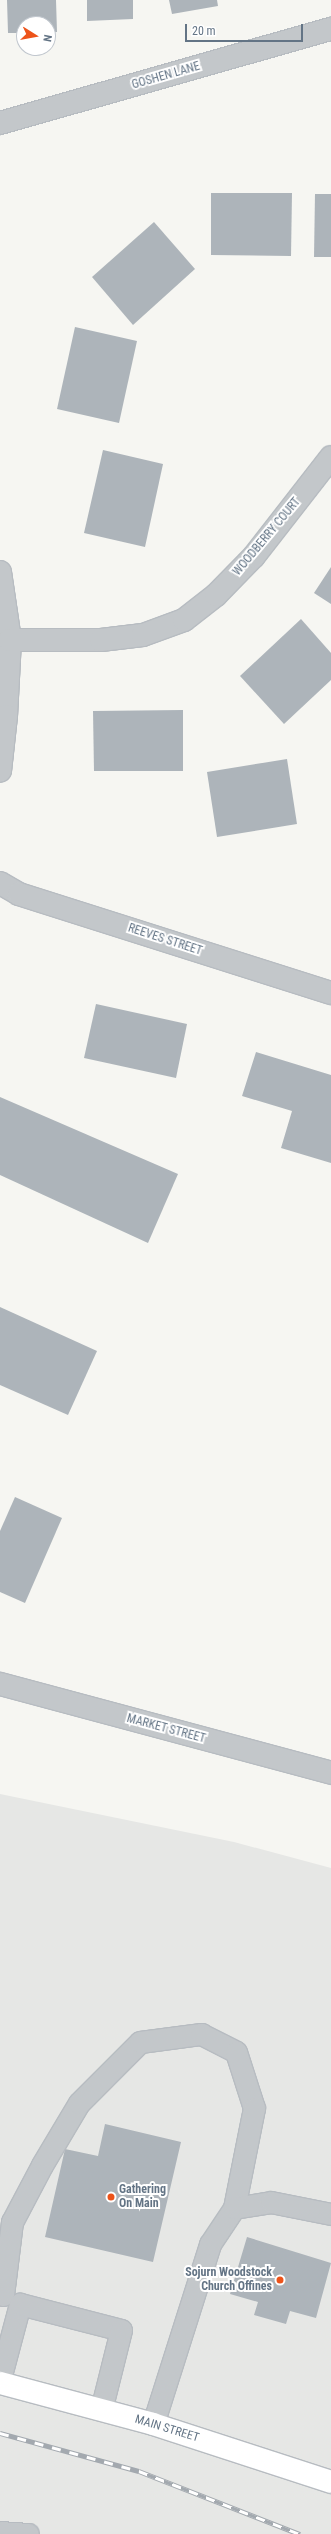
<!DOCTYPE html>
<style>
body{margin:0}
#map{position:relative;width:331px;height:2534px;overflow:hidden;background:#f6f6f2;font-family:"Roboto Condensed",sans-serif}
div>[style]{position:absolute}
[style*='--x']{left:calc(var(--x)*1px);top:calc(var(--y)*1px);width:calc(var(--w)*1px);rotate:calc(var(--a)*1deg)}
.built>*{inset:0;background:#e6e7e5}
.building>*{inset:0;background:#adb4ba}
.roads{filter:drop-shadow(1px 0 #b7bcc1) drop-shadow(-1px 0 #b7bcc1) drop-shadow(0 1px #b7bcc1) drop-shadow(0 -1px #b7bcc1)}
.lane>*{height:21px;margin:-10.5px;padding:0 10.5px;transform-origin:10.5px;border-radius:10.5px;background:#c3c7ca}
.street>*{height:22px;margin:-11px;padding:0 11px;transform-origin:11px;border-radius:11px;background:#c3c7ca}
.secondary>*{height:22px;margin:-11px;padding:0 11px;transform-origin:11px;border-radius:11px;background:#fff}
.rail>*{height:4.5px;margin-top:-2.25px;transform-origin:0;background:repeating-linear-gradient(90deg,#fff 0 9px,#a3a9af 0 18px);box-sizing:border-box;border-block:1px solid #a3a9af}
.dots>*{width:11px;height:11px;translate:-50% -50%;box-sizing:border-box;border:2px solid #fff;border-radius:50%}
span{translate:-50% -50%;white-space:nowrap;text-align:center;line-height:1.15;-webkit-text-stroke:4px #fff;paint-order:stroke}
.street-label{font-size:12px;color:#637485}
.poi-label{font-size:12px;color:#637485;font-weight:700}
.left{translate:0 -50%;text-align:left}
.right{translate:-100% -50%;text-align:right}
.north{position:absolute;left:16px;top:16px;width:40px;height:40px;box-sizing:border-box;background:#fff;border:1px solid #c1c7ce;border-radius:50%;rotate:101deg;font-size:11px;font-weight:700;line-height:16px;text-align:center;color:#637485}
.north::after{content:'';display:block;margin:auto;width:14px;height:18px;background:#ed531a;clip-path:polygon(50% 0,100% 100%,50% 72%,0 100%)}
.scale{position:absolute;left:185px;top:24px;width:118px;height:18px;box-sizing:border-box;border:2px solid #637485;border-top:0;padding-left:5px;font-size:12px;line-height:14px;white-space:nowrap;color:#637485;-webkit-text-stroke:3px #fff;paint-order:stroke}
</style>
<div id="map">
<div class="built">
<i style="clip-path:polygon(0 1794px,234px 1842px,331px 1868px,331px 2534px,0 2534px)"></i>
</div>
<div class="building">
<i style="clip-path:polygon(7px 0,56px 0,57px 32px,48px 32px,48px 24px,24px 24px,24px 33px,8px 33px)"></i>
<i style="clip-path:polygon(87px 0,133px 0,133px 19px,87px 21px)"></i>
<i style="clip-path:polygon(169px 0,217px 0,218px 6px,172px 14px)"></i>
<i style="clip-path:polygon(211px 193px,292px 193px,291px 256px,211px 255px)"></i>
<i style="clip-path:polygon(315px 194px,331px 194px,331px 257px,314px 257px)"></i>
<i style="clip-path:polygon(154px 222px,195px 269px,133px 325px,92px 277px)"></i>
<i style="clip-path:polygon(75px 327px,137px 341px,119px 423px,57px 409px)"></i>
<i style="clip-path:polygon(103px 450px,163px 464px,145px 547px,84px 533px)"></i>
<i style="clip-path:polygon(331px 567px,331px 604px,314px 593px)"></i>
<i style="clip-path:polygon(301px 619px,331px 653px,331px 680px,284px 724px,240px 676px)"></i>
<i style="clip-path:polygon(183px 710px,183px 771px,94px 771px,93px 711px)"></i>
<i style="clip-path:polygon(287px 759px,297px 824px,217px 837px,207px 772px)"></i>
<i style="clip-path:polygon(96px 1004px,187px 1024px,176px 1078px,84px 1058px)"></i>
<i style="clip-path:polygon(256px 1052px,331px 1075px,331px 1163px,281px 1148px,292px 1111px,242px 1096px)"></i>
<i style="clip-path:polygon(0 1097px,178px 1174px,148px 1243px,0 1175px)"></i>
<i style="clip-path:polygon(0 1307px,97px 1351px,68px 1415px,0 1385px)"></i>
<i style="clip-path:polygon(15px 1497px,62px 1518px,25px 1603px,0 1592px,0 1531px)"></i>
<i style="clip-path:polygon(105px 2124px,181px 2142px,153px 2262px,45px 2237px,65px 2149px,98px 2156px)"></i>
<i style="clip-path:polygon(247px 2237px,331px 2263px,316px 2318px,290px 2311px,286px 2324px,254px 2315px,258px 2302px,230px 2294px)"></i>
</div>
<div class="roads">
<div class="lane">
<i style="--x:3;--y:2295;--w:74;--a:-83"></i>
<i style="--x:12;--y:2222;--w:64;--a:-62.2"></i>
<i style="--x:42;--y:2165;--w:72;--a:-59.2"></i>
<i style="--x:79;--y:2103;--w:86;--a:-45"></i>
<i style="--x:140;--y:2042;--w:62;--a:-7.5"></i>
<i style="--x:201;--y:2034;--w:39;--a:27"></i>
<i style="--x:236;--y:2052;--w:59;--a:72.2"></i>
<i style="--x:254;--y:2108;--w:102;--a:101.3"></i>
<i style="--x:0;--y:2379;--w:78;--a:-75.1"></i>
<i style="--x:20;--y:2304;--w:104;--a:14.4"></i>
<i style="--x:121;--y:2330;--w:82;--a:104"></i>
<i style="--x:153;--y:2424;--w:189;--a:-72.4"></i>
<i style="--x:210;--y:2244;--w:43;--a:-56.3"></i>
<i style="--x:234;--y:2208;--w:37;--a:-9"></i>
<i style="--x:271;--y:2202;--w:61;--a:11.3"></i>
<i style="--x:0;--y:2532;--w:28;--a:4"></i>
</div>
<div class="street">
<i style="--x:0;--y:123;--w:344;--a:-15.9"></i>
<i style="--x:0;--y:572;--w:69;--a:81.6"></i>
<i style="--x:10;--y:640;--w:76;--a:93"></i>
<i style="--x:6;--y:716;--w:55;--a:96.2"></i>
<i style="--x:10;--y:640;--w:91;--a:0"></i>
<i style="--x:101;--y:640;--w:42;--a:-6.8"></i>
<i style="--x:143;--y:635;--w:44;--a:-20.1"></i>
<i style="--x:184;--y:620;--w:41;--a:-38"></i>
<i style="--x:216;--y:595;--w:54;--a:-45.7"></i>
<i style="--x:254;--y:556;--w:125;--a:-52.1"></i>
<i style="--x:0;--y:883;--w:22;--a:30"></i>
<i style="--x:19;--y:894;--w:327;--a:17.6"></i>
<i style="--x:0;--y:1684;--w:343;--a:15"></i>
</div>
<div class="secondary">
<i style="--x:0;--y:2383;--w:158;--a:15"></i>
<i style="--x:153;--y:2424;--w:187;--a:18"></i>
</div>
</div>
<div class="rail">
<i style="--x:0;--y:2433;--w:144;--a:15.3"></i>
<i style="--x:139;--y:2471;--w:173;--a:21.4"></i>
</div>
<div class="dots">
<i style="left:111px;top:2197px;background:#ed531a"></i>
<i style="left:280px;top:2280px;background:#ed531a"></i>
</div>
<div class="street-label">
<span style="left:166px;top:76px;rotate:-16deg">GOSHEN LANE</span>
<span style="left:267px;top:537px;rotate:-50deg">WOODBERRY COURT</span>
<span style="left:165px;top:940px;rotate:18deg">REEVES STREET</span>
<span style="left:166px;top:1729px;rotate:15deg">MARKET STREET</span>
<span style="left:167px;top:2429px;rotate:17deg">MAIN STREET</span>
</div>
<div class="poi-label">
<span class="left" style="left:119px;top:2197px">Gathering<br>On Main</span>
<span class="right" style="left:272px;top:2280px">Sojurn Woodstock<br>Church Offines</span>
</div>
<div class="north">N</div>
<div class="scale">20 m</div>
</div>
